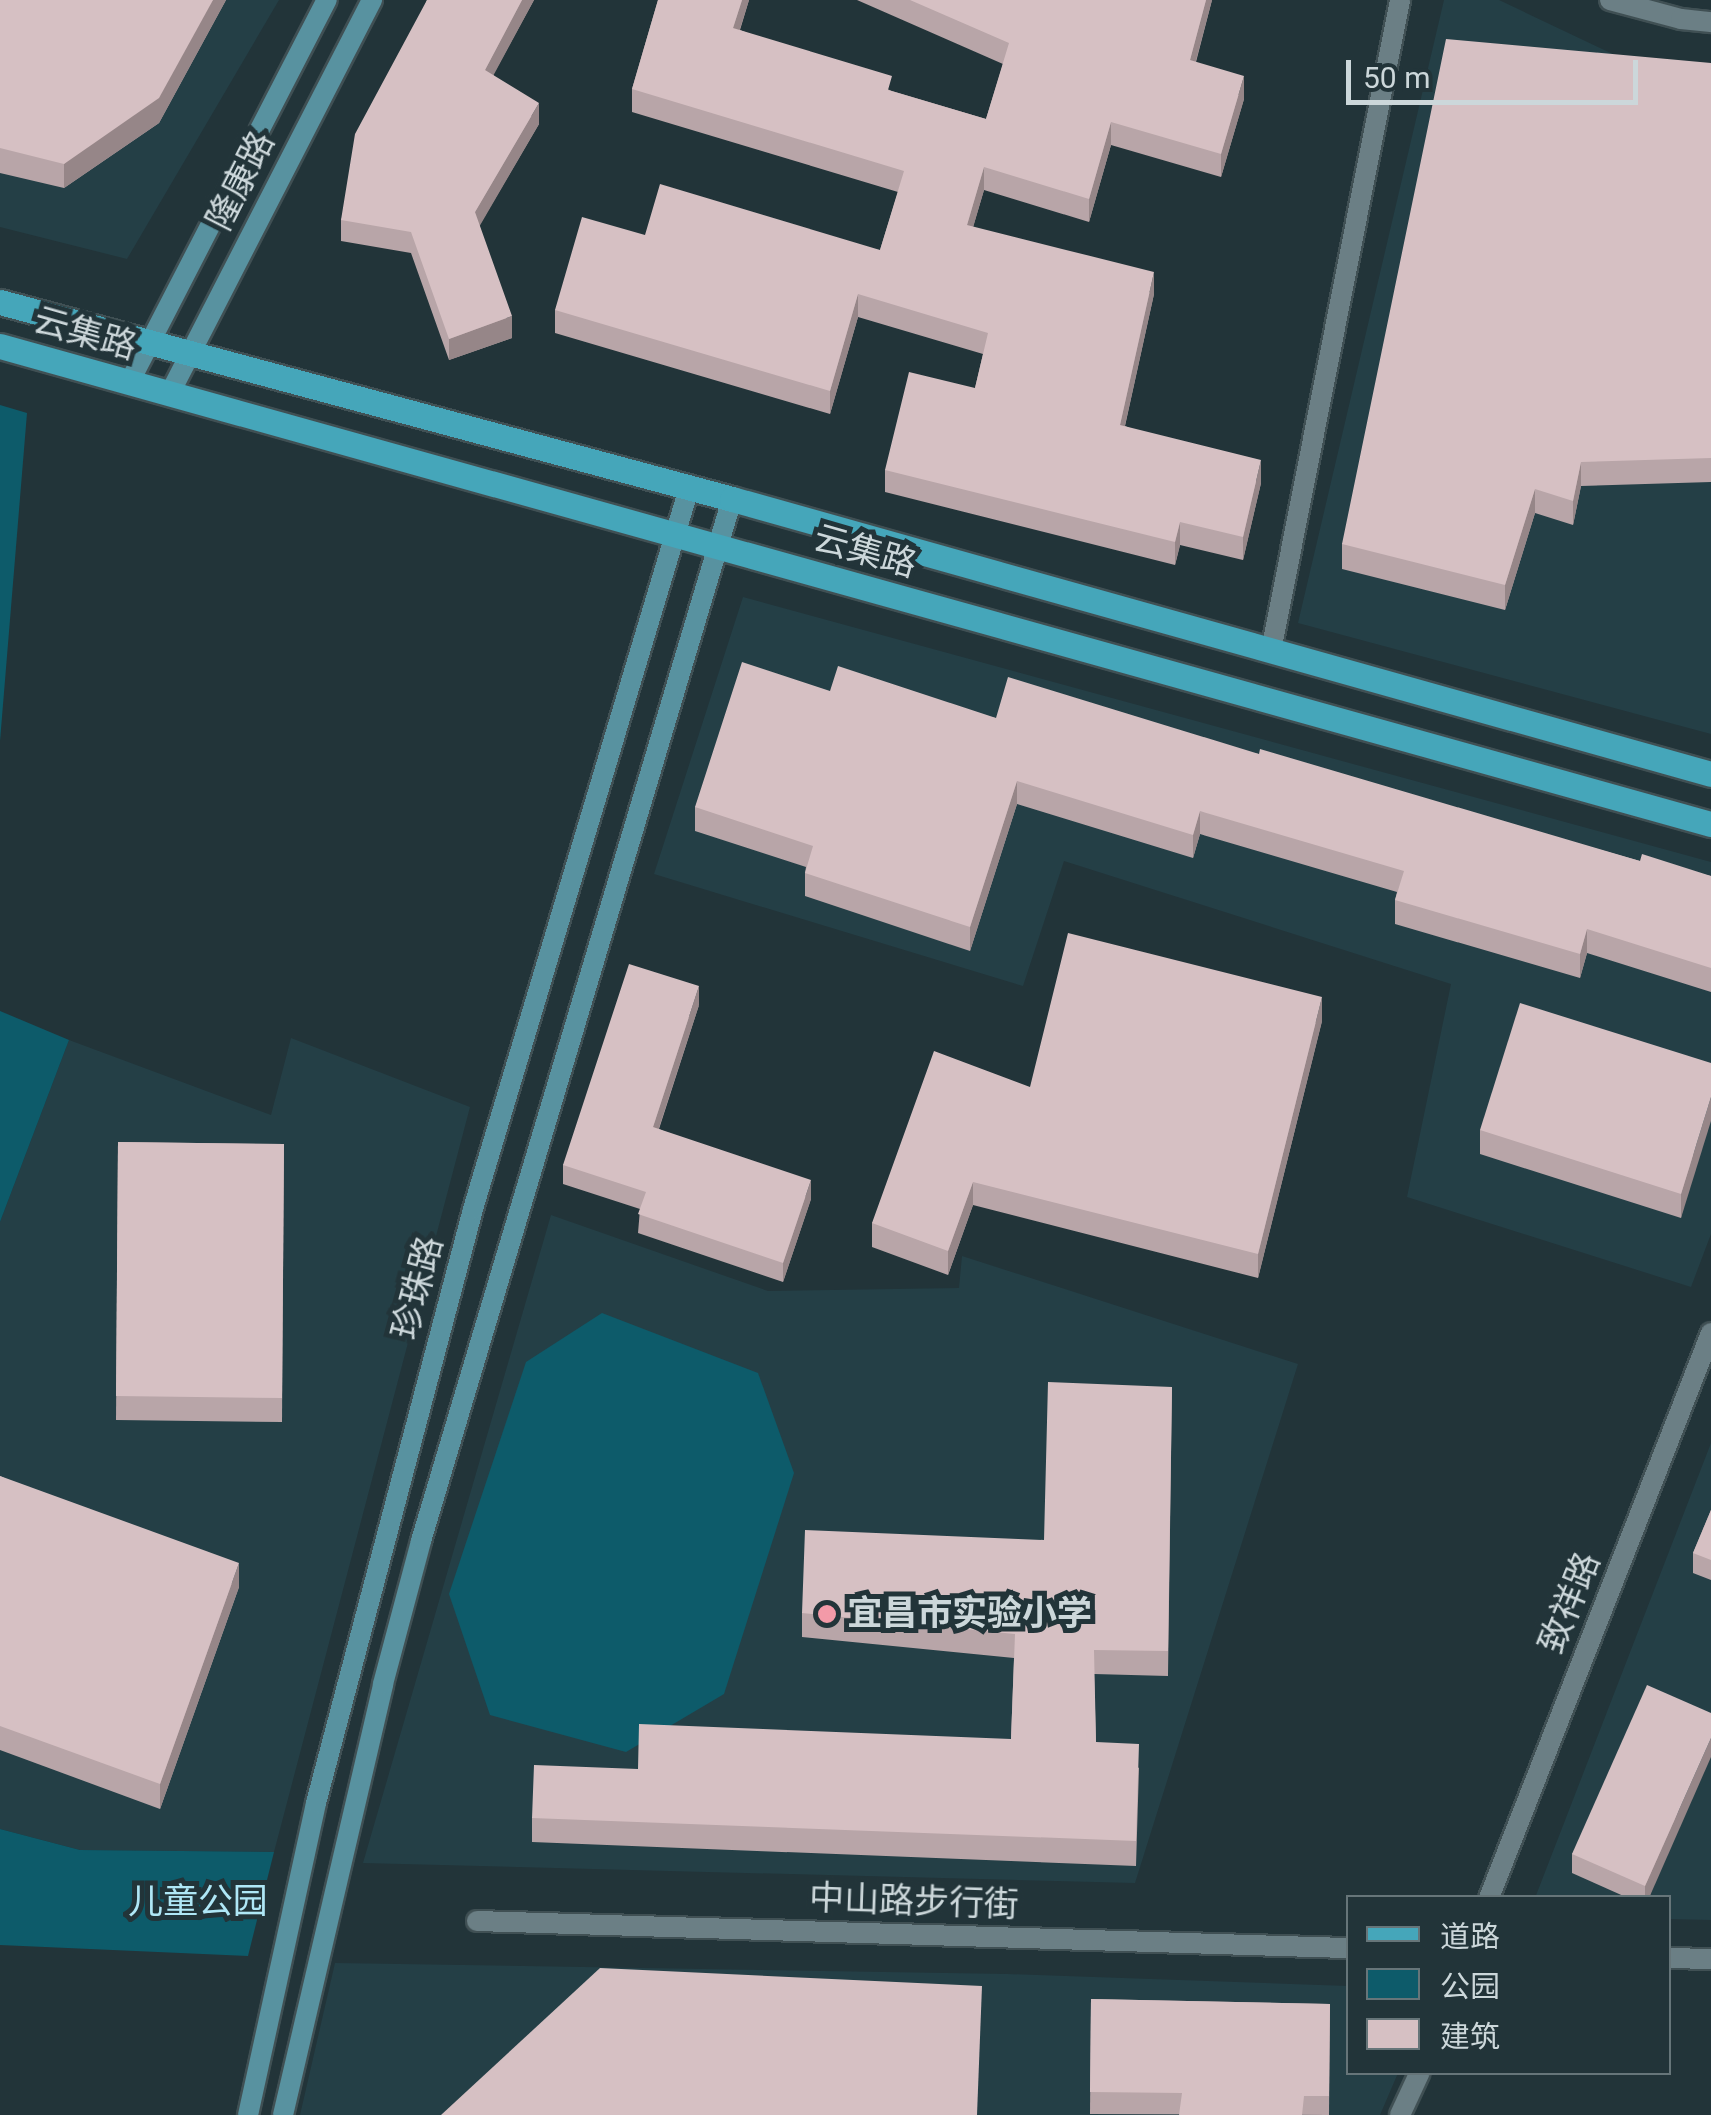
<!DOCTYPE html>
<meta charset="utf-8">
<style>
body{margin:0}
#map{position:relative;width:1711px;height:2115px;overflow:hidden;background:#223439;font-family:Roboto,"Noto Sans SC",sans-serif}
div>[style]{position:absolute}
[style*='--x']{left:calc(var(--x)*1px);top:calc(var(--y)*1px);width:calc(var(--w)*1px);rotate:calc(var(--a)*1deg)}
.built>*{inset:0;background:#243f46}
.green>*{inset:0;background:#0d5b6a}
.roads{filter:drop-shadow(2px 0 #405054) drop-shadow(-2px 0 #405054) drop-shadow(0 2px #405054) drop-shadow(0 -2px #405054)}
.pedestrian>*{height:20px;margin:-10px;padding:0 10px;transform-origin:10px;border-radius:10px;background:#6b7f85}
.minor>*{height:20px;margin:-10px;padding:0 10px;transform-origin:10px;border-radius:10px;background:#6b7f85}
.tertiary>*{height:20px;margin:-10px;padding:0 10px;transform-origin:10px;border-radius:10px;background:#6b7f85}
.secondary>*{height:20px;margin:-10px;padding:0 10px;transform-origin:10px;border-radius:10px;background:#5892a0}
.primary>*{height:25px;margin:-12.5px;padding:0 12.5px;transform-origin:12.5px;border-radius:12.5px;background:#45a6ba}
.wall>*{inset:0;background:#b8a5a8}
.shaded-wall>*{inset:0;background:#968688}
.building>*{inset:0;background:#d6c0c3}
.dots>*{width:28px;height:28px;translate:-50% -50%;box-sizing:border-box;border:5px solid #223439;border-radius:50%}
span{translate:-50% -50%;white-space:nowrap;text-align:center;line-height:1.15;-webkit-text-stroke:10px #223439;paint-order:stroke}
.street-label{font-size:35px;color:#ccd7da}
.poi-label{font-size:35px;color:#ccd7da;font-weight:700}
.left{translate:0 -50%;text-align:left}
.park-label{font-size:35px;color:#afe7f6}
.legend{position:absolute;left:1346px;top:1895px;width:325px;height:180px;box-sizing:border-box;background:#223439;border:2px solid #667579;margin:0;padding:12px 18px;list-style:none;font-size:30px;color:#ccd7da}
.legend li{display:flex;align-items:center;gap:20px;height:50px}
.legend b{width:50px;border:2px solid #667579}
.scale{position:absolute;left:1346px;top:60px;width:292px;height:45px;box-sizing:border-box;border:5px solid #ccd7da;border-top:0;padding-left:12px;font-size:30px;line-height:35px;white-space:nowrap;color:#ccd7da;-webkit-text-stroke:8px #223439;paint-order:stroke}
</style>
<div id="map">
<div class="built">
<i style="clip-path:polygon(0 0,279px 0,127px 259px,0 227px)"></i>
<i style="clip-path:polygon(1444px 0,1499px 0,1619px 57px,1711px 71px,1711px 734px,1298px 623px)"></i>
<i style="clip-path:polygon(743px 597px,1711px 862px,1711px 1234px,1691px 1287px,1407px 1197px,1451px 984px,1064px 861px,1023px 986px,654px 874px)"></i>
<i style="clip-path:polygon(291px 1038px,470px 1107px,274px 1852px,80px 1850px,0 1829px,0 1222px,69px 1040px,271px 1115px)"></i>
<i style="clip-path:polygon(551px 1215px,768px 1291px,959px 1288px,962px 1256px,1298px 1364px,1135px 1883px,363px 1863px)"></i>
<i style="clip-path:polygon(1711px 1443px,1711px 1920px,1669px 1919px,1668px 1898px,1535px 1898px)"></i>
<i style="clip-path:polygon(335px 1963px,1007px 1974px,1348px 1986px,1348px 2072px,1398px 2073px,1380px 2115px,300px 2115px)"></i>
</div>
<div class="green">
<i style="clip-path:polygon(0 405px,27px 413px,0 741px)"></i>
<i style="clip-path:polygon(0 1011px,69px 1040px,0 1222px)"></i>
<i style="clip-path:polygon(602px 1313px,758px 1373px,794px 1473px,724px 1694px,626px 1752px,490px 1715px,449px 1594px,526px 1362px)"></i>
<i style="clip-path:polygon(0 1829px,80px 1850px,274px 1852px,248px 1956px,0 1945px)"></i>
</div>
<div class="roads">
<div class="pedestrian">
<i style="--x:477;--y:1921;--w:871;--a:1.78"></i>
<i style="--x:1668;--y:1958;--w:43;--a:1.3"></i>
</div>
<div class="minor">
<i style="--x:1271;--y:651;--w:664;--a:-78.79"></i>
<i style="--x:1489;--y:1898;--w:607;--a:-68.55"></i>
<i style="--x:1400;--y:2115;--w:47;--a:-65.1"></i>
</div>
<div class="tertiary">
<i style="--x:1610;--y:0;--w:73;--a:15"></i>
<i style="--x:1681;--y:19;--w:30;--a:6"></i>
</div>
<div class="secondary">
<i style="--x:129;--y:383;--w:431;--a:-62.7"></i>
<i style="--x:170;--y:393;--w:442;--a:-62.8"></i>
<i style="--x:248;--y:2115;--w:319;--a:-77.7"></i>
<i style="--x:316;--y:1803;--w:614;--a:-75.19"></i>
<i style="--x:473;--y:1209;--w:753;--a:-73.32"></i>
<i style="--x:283;--y:2115;--w:442;--a:-76.9"></i>
<i style="--x:383;--y:1684;--w:148;--a:-75.1"></i>
<i style="--x:421;--y:1541;--w:1087;--a:-73.38"></i>
</div>
<div class="primary">
<i style="--x:0;--y:302;--w:758;--a:15.06"></i>
<i style="--x:732;--y:499;--w:1017;--a:15.69"></i>
<i style="--x:0;--y:346;--w:1777;--a:15.61"></i>
</div>
</div>
<div class="wall">
<i style="clip-path:polygon(0 0,226px 0,159px 123px,64px 188px,0 173px)"></i>
<i style="clip-path:polygon(427px 0,534px 0,493px 75px,539px 124px,479px 226px,512px 338px,449px 360px,411px 253px,341px 241px,341px 220px)"></i>
<i style="clip-path:polygon(658px 0,749px 0,740px 30px,892px 91px,986px 119px,1003px 64px,857px 0,1212px 0,1196px 62px,1244px 99px,1221px 177px,1111px 145px,1089px 222px,984px 190px,973px 227px,1154px 294px,1125px 426px,1261px 483px,1243px 560px,1180px 545px,1175px 565px,885px 492px,885px 470px,975px 388px,983px 354px,858px 317px,830px 414px,555px 333px,555px 310px,645px 235px,880px 250px,898px 192px,632px 112px,632px 89px)"></i>
<i style="clip-path:polygon(1711px 63px,1711px 482px,1581px 486px,1573px 525px,1535px 513px,1505px 610px,1342px 569px,1342px 544px)"></i>
<i style="clip-path:polygon(830px 691px,996px 718px,1259px 754px,1640px 861px,1711px 876px,1711px 992px,1587px 953px,1580px 978px,1395px 924px,1395px 900px,1397px 892px,1200px 834px,1193px 858px,1017px 804px,970px 951px,805px 896px,805px 873px,806px 867px,695px 831px,695px 807px)"></i>
<i style="clip-path:polygon(699px 1005px,659px 1129px,811px 1199px,783px 1282px,638px 1233px,640px 1209px,563px 1184px,563px 1165px)"></i>
<i style="clip-path:polygon(1322px 1021px,1258px 1278px,973px 1205px,948px 1275px,872px 1247px,872px 1223px,1030px 1087px)"></i>
<i style="clip-path:polygon(1711px 1063px,1681px 1218px,1480px 1154px,1480px 1130px)"></i>
<i style="clip-path:polygon(118px 1142px,284px 1144px,282px 1422px,116px 1420px)"></i>
<i style="clip-path:polygon(1172px 1387px,1168px 1676px,1094px 1674px,1096px 1742px,1139px 1768px,1136px 1866px,532px 1842px,532px 1818px,638px 1769px,1011px 1739px,1014px 1658px,802px 1637px,802px 1613px,1044px 1540px)"></i>
<i style="clip-path:polygon(0 1476px,239px 1587px,160px 1809px,0 1750px)"></i>
<i style="clip-path:polygon(1711px 1510px,1711px 1580px,1693px 1573px,1693px 1553px)"></i>
<i style="clip-path:polygon(1711px 1713px,1649px 1898px,1628px 1898px,1572px 1873px,1572px 1854px)"></i>
<i style="clip-path:polygon(1091px 1999px,1330px 2004px,1329px 2115px,1090px 2114px)"></i>
</div>
<div class="shaded-wall">
<i style="clip-path:polygon(213px 0,226px 0,159px 123px,64px 188px,64px 164px)"></i>
<i style="clip-path:polygon(522px 0,534px 0,485px 91px,485px 70px)"></i>
<i style="clip-path:polygon(742px 0,749px 0,733px 51px,733px 28px)"></i>
<i style="clip-path:polygon(1206px 0,1212px 0,1190px 83px,1190px 60px)"></i>
<i style="clip-path:polygon(1244px 76px,1244px 99px,1221px 177px,1221px 154px)"></i>
<i style="clip-path:polygon(539px 103px,539px 124px,475px 234px,475px 212px)"></i>
<i style="clip-path:polygon(1111px 122px,1111px 145px,1089px 222px,1089px 199px)"></i>
<i style="clip-path:polygon(984px 167px,984px 190px,967px 248px,967px 225px)"></i>
<i style="clip-path:polygon(1154px 272px,1154px 294px,1120px 448px,1120px 425px)"></i>
<i style="clip-path:polygon(858px 294px,858px 317px,830px 414px,830px 391px)"></i>
<i style="clip-path:polygon(512px 316px,512px 338px,449px 360px,449px 339px)"></i>
<i style="clip-path:polygon(1261px 460px,1261px 483px,1243px 560px,1243px 537px)"></i>
<i style="clip-path:polygon(1581px 462px,1581px 486px,1573px 525px,1573px 501px)"></i>
<i style="clip-path:polygon(1535px 489px,1535px 513px,1505px 610px,1505px 585px)"></i>
<i style="clip-path:polygon(1180px 522px,1180px 545px,1175px 565px,1175px 542px)"></i>
<i style="clip-path:polygon(1017px 781px,1017px 804px,970px 951px,970px 927px)"></i>
<i style="clip-path:polygon(1200px 811px,1200px 834px,1193px 858px,1193px 835px)"></i>
<i style="clip-path:polygon(1587px 929px,1587px 953px,1580px 978px,1580px 954px)"></i>
<i style="clip-path:polygon(699px 986px,699px 1005px,653px 1146px,653px 1127px)"></i>
<i style="clip-path:polygon(1322px 997px,1322px 1021px,1258px 1278px,1258px 1254px)"></i>
<i style="clip-path:polygon(1711px 1097px,1711px 1121px,1681px 1218px,1681px 1194px)"></i>
<i style="clip-path:polygon(811px 1180px,811px 1199px,783px 1282px,783px 1263px)"></i>
<i style="clip-path:polygon(973px 1182px,973px 1205px,948px 1275px,948px 1251px)"></i>
<i style="clip-path:polygon(239px 1563px,239px 1587px,160px 1809px,160px 1784px)"></i>
<i style="clip-path:polygon(1711px 1738px,1711px 1757px,1649px 1898px,1645px 1898px,1645px 1886px)"></i>
</div>
<div class="building">
<i style="clip-path:polygon(0 0,213px 0,159px 98px,64px 164px,0 148px)"></i>
<i style="clip-path:polygon(427px 0,522px 0,485px 70px,539px 103px,475px 212px,512px 316px,449px 339px,411px 232px,341px 220px,355px 134px)"></i>
<i style="clip-path:polygon(658px 0,742px 0,733px 28px,892px 76px,888px 90px,986px 119px,1009px 43px,910px 0,1206px 0,1190px 60px,1244px 76px,1221px 154px,1111px 122px,1089px 199px,984px 167px,967px 225px,1154px 272px,1120px 425px,1261px 460px,1243px 537px,1180px 522px,1175px 542px,885px 470px,909px 372px,975px 388px,988px 333px,858px 294px,830px 391px,555px 310px,582px 217px,645px 235px,660px 184px,880px 250px,904px 171px,632px 89px)"></i>
<i style="clip-path:polygon(1446px 39px,1711px 63px,1711px 458px,1581px 462px,1573px 501px,1535px 489px,1505px 585px,1342px 544px)"></i>
<i style="clip-path:polygon(742px 662px,830px 691px,838px 666px,996px 718px,1008px 677px,1259px 754px,1260px 749px,1640px 861px,1642px 854px,1711px 876px,1711px 968px,1587px 929px,1580px 954px,1395px 900px,1404px 871px,1200px 811px,1193px 835px,1017px 781px,970px 927px,805px 873px,813px 846px,695px 807px)"></i>
<i style="clip-path:polygon(1068px 933px,1322px 997px,1258px 1254px,973px 1182px,948px 1251px,872px 1223px,934px 1051px,1030px 1087px)"></i>
<i style="clip-path:polygon(629px 964px,699px 986px,653px 1127px,811px 1180px,783px 1263px,638px 1214px,646px 1192px,563px 1165px)"></i>
<i style="clip-path:polygon(1520px 1003px,1711px 1063px,1711px 1097px,1681px 1194px,1480px 1130px)"></i>
<i style="clip-path:polygon(118px 1142px,284px 1144px,282px 1398px,116px 1396px)"></i>
<i style="clip-path:polygon(1048px 1382px,1172px 1387px,1168px 1651px,1094px 1650px,1096px 1742px,1139px 1744px,1136px 1841px,532px 1818px,534px 1765px,638px 1769px,639px 1724px,1011px 1739px,1015px 1634px,802px 1613px,805px 1530px,1044px 1540px)"></i>
<i style="clip-path:polygon(0 1476px,239px 1563px,160px 1784px,0 1726px)"></i>
<i style="clip-path:polygon(1711px 1510px,1711px 1560px,1693px 1553px)"></i>
<i style="clip-path:polygon(1647px 1685px,1711px 1713px,1711px 1738px,1645px 1886px,1572px 1854px)"></i>
<i style="clip-path:polygon(600px 1968px,982px 1986px,977px 2115px,441px 2115px)"></i>
<i style="clip-path:polygon(1091px 1999px,1330px 2004px,1329px 2096px,1304px 2096px,1302px 2115px,1179px 2115px,1182px 2093px,1090px 2092px)"></i>
</div>
<div class="dots">
<i style="left:827px;top:1614px;background:#f39aa8"></i>
</div>
<div class="street-label">
<span style="left:241px;top:181px;rotate:-63deg">隆康路</span>
<span style="left:85px;top:334px;rotate:16deg">云集路</span>
<span style="left:865px;top:552px;rotate:16deg">云集路</span>
<span style="left:418px;top:1288px;rotate:-75deg">珍珠路</span>
<span style="left:1570px;top:1603px;rotate:-68deg">致祥路</span>
<span style="left:914px;top:1902px;rotate:2deg">中山路步行街</span>
</div>
<div class="poi-label">
<span class="left" style="left:847px;top:1614px">宜昌市实验小学</span>
</div>
<div class="park-label">
<span style="left:198px;top:1902px">儿童公园</span>
</div>
<ul class="legend">
<li><b style="height:12px;background:#45a6ba"></b>道路</li>
<li><b style="height:28px;background:#0d5b6a"></b>公园</li>
<li><b style="height:28px;background:#d6c0c3"></b>建筑</li>
</ul>
<div class="scale">50 m</div>
</div>
